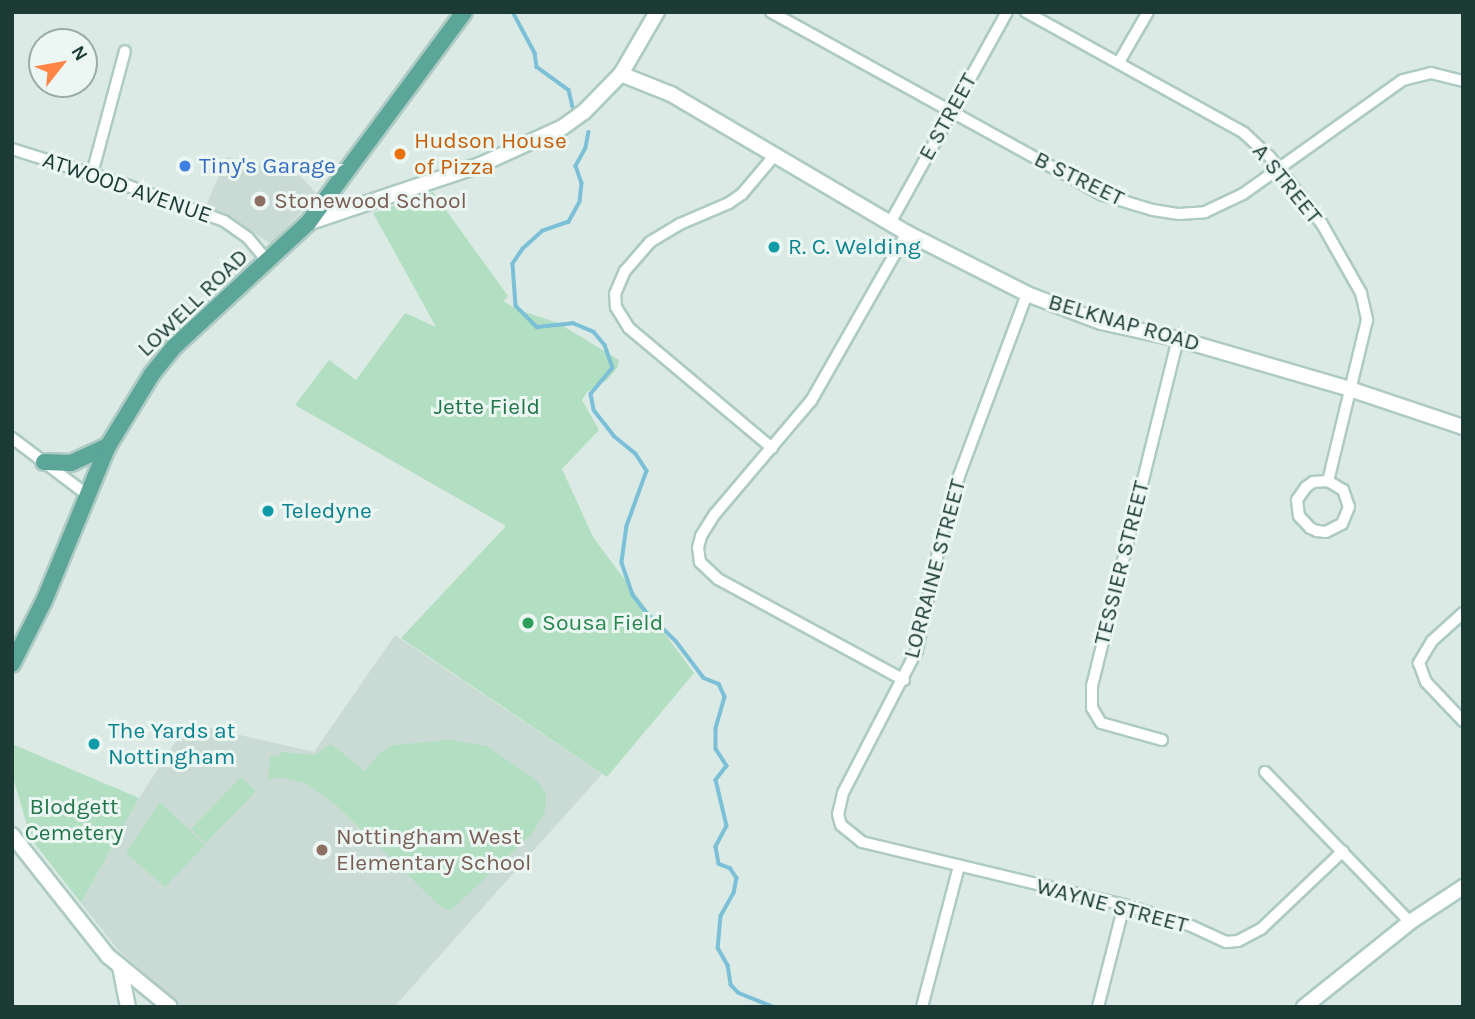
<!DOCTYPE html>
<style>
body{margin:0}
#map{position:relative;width:1475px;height:1019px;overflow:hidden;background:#dceae5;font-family:Karla,sans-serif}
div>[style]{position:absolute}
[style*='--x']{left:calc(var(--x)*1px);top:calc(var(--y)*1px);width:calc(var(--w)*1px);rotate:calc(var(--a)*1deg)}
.built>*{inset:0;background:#cadad4}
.green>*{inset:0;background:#b2dfc2}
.stream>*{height:3.5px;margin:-1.75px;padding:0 1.75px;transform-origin:1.75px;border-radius:1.75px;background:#7cc0d7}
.roads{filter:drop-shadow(2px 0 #aecbc3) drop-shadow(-2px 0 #aecbc3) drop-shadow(0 2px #aecbc3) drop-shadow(0 -2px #aecbc3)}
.street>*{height:10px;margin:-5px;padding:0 5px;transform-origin:5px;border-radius:5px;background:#fff}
.secondary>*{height:14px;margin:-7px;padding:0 7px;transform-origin:7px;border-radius:7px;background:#fff}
.primary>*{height:16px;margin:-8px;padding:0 8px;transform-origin:8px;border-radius:8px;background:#5ba599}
.dots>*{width:19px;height:19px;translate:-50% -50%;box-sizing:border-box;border:4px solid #ecf7f3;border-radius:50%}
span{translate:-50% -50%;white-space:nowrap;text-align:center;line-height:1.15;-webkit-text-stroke:6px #ecf7f3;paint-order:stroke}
.street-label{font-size:23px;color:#1c3b35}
.food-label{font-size:23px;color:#c56008}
.left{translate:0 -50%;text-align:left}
.shop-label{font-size:23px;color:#366cbe}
.education-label{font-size:23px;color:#785e54}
.culture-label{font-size:23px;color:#0d838f}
.park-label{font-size:23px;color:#23754a}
.leisure-label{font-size:23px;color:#27864d}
.frame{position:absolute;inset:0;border:14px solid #1c3b35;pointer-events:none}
.north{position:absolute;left:28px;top:28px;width:70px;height:70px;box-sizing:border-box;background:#ecf7f3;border:2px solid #99aca7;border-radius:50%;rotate:59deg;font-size:19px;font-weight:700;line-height:28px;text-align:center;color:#1c3b35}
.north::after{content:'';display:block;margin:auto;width:24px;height:32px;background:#ff8445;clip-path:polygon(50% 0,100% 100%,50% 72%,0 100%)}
</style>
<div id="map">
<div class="built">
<i style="clip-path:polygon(227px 157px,299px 175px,318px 195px,271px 244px,231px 218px,205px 208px)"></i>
<i style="clip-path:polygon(395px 635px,602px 774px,394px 1007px,183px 1007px,118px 950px,81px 903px,139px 798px,188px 723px,314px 752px)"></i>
</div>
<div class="green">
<i style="clip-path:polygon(433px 192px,508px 296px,503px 301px,516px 309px,558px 323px,619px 360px,618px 367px,607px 380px,587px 392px,582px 400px,599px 430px,562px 469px,593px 537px,694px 673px,607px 777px,401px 638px,506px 526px,295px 405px,329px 360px,356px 380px,405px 313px,436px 327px,373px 213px)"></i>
<i style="clip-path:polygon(449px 740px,487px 746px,537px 781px,546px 794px,545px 812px,532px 834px,450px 911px,441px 907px,337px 806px,307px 784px,280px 777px,268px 780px,270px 756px,279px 757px,280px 752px,315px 755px,331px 744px,365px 771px,380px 753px,394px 745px)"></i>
<i style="clip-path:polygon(12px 744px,139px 798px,81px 903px,31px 839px,12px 774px)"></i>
<i style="clip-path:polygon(241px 777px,256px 791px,206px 843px,191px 829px)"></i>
<i style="clip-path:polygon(160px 802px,205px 845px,165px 887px,126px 853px)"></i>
</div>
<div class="stream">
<i style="--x:513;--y:12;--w:47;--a:61.8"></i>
<i style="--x:535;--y:53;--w:14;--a:82"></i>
<i style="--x:537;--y:67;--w:39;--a:36"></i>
<i style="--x:569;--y:90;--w:17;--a:77"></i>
<i style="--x:589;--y:132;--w:16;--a:101"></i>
<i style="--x:586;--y:148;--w:21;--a:119"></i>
<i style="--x:576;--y:166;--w:18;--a:71"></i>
<i style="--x:582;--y:183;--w:19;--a:96"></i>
<i style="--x:580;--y:202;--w:23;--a:119"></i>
<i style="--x:569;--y:222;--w:28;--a:161"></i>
<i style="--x:543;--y:231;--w:27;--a:138"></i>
<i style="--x:523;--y:249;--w:18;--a:124"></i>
<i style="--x:513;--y:264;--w:42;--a:85.9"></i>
<i style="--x:516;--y:306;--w:30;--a:45"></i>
<i style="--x:537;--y:327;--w:36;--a:-6"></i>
<i style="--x:573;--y:323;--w:23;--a:23"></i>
<i style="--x:594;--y:332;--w:17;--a:50"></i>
<i style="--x:605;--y:345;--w:24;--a:71"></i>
<i style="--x:613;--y:368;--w:34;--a:130"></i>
<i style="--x:591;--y:394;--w:16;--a:79"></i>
<i style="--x:594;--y:410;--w:33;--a:52"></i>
<i style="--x:614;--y:436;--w:28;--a:39"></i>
<i style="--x:636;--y:454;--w:20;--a:57"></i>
<i style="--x:647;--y:471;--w:59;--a:110"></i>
<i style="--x:627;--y:526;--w:37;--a:98"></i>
<i style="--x:622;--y:563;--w:34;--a:71"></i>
<i style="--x:633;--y:595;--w:24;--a:52"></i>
<i style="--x:648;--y:614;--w:39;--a:44"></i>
<i style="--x:676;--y:641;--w:46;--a:52.9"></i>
<i style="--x:704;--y:678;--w:16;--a:22"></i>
<i style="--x:719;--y:684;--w:14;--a:65"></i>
<i style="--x:725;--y:697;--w:33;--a:106"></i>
<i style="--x:716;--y:729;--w:20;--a:90"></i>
<i style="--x:716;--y:749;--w:20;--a:57"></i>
<i style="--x:727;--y:766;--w:18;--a:128"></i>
<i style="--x:716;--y:780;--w:47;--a:76.6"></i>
<i style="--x:727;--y:826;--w:24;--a:118"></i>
<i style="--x:716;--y:847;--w:17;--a:80"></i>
<i style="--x:719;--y:864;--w:12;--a:20"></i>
<i style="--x:730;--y:868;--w:12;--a:55"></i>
<i style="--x:737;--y:878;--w:15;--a:101"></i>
<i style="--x:734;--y:893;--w:26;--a:119"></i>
<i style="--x:721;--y:916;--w:32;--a:95"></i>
<i style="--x:718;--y:948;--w:20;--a:60"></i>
<i style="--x:728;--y:965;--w:20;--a:81"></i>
<i style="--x:731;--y:985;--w:11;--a:45"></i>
<i style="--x:739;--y:993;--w:38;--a:22"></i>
</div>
<div class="roads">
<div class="street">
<i style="--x:771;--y:12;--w:379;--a:28.9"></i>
<i style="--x:1103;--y:195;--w:52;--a:16.7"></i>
<i style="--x:1153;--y:210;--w:26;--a:9"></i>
<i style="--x:1179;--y:214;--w:26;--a:-4"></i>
<i style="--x:1205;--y:212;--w:42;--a:-25.3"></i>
<i style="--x:1243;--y:194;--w:196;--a:-35.5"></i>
<i style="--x:1403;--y:80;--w:29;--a:-14"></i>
<i style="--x:1431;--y:73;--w:33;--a:14"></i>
<i style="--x:1026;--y:12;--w:249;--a:29"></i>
<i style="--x:1244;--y:133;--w:34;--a:43"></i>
<i style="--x:1269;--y:156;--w:86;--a:52.1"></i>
<i style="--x:1322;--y:224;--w:79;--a:60.5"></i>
<i style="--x:1361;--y:293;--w:28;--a:77"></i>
<i style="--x:1367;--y:320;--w:166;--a:103.6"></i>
<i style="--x:1328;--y:481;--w:15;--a:176"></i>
<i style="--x:1313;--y:482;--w:9;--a:144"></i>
<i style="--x:1306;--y:487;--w:16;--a:125"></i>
<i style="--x:1297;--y:500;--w:16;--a:83"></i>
<i style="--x:1299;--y:516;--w:16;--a:47"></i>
<i style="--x:1310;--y:528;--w:8;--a:23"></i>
<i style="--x:1317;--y:531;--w:9;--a:6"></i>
<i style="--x:1326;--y:532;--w:18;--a:-27"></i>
<i style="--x:1342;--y:524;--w:18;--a:-68"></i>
<i style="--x:1349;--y:507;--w:18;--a:-109"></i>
<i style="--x:1343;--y:490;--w:17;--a:-149"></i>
<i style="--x:1119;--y:62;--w:58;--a:-59.9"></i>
<i style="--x:12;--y:149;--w:116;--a:17.5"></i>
<i style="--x:123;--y:184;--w:108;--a:20.1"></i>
<i style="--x:224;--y:221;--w:29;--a:35"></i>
<i style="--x:248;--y:238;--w:31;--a:50"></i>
<i style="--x:92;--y:174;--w:127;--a:-75"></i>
<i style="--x:890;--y:223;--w:241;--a:-61"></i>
<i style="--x:1027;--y:294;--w:194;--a:110.5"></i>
<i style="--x:959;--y:476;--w:51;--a:107"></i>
<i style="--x:944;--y:525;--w:128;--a:102.2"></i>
<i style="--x:917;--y:650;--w:161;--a:117.4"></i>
<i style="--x:843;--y:793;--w:22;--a:103"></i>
<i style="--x:838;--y:814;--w:11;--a:75"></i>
<i style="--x:841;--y:825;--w:27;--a:39"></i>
<i style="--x:862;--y:842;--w:269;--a:13.5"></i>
<i style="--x:1124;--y:905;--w:68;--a:17.1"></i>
<i style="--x:1189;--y:925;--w:41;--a:24.7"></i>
<i style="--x:1226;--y:942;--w:12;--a:-5"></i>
<i style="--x:1238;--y:941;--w:26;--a:-28"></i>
<i style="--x:1261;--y:929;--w:113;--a:-43.6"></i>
<i style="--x:12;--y:438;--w:93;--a:37.1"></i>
<i style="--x:772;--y:448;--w:187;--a:-140"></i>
<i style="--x:629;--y:328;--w:25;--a:-122"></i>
<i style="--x:616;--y:307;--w:13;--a:-94"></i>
<i style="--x:615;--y:294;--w:25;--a:-67"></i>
<i style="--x:625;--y:271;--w:38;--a:-49"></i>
<i style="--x:650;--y:242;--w:35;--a:-31"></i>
<i style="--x:680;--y:224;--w:53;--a:-23.2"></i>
<i style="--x:729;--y:203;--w:16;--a:-35"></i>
<i style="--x:742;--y:194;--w:51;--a:-49.8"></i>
<i style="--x:1463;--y:613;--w:42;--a:137.9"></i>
<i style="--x:1432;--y:641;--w:26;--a:121"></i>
<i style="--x:1419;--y:663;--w:20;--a:70"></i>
<i style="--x:1426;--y:682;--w:54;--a:46.5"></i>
<i style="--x:904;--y:680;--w:212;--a:-151.5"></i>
<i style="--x:718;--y:579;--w:25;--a:-137"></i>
<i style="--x:700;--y:562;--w:14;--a:-98"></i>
<i style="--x:698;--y:548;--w:12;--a:-76"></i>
<i style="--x:701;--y:536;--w:26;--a:-58"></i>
<i style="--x:715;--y:514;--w:148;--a:-49.7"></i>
<i style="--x:811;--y:401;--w:193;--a:-60.3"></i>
<i style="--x:1162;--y:740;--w:63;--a:-164.4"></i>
<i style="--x:1101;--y:723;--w:17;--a:-121"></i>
<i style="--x:1092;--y:708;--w:22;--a:-90"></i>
<i style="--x:1092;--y:686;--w:357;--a:-76.1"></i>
<i style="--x:1265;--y:772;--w:209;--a:46"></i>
<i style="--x:922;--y:1007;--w:146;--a:-75.3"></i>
<i style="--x:1098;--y:1007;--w:105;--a:-75.7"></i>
</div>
<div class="secondary">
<i style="--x:621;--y:74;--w:54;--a:21.8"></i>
<i style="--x:671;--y:94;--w:274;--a:30.5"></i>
<i style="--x:907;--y:233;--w:135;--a:26.9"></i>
<i style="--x:1027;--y:294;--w:79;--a:20.7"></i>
<i style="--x:1101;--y:322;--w:79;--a:12.4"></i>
<i style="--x:1178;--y:339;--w:179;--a:16.2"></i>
<i style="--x:1350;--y:389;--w:119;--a:18.6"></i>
<i style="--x:308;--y:223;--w:182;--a:-18.6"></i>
<i style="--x:480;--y:165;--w:91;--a:-24.6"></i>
<i style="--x:563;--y:127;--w:26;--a:-36"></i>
<i style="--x:584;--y:112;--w:53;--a:-45.8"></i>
<i style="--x:621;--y:74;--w:72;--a:-59.9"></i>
<i style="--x:12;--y:835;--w:154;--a:51.6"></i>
<i style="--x:108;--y:956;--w:80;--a:39.4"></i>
<i style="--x:120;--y:967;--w:41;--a:78.7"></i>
<i style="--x:1304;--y:1007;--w:136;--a:-38.7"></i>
<i style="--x:1410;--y:922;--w:64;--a:-33.4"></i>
</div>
<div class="primary">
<i style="--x:44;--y:462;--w:27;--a:2"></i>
<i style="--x:71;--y:463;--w:41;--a:-24.7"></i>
<i style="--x:12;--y:664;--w:71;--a:-63.1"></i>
<i style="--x:44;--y:601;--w:168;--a:-67.6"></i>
<i style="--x:108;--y:446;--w:84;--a:-58.6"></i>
<i style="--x:152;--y:374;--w:36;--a:-51"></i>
<i style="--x:175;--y:346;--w:181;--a:-42.8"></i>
<i style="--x:308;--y:223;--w:262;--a:-53.5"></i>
</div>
</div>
<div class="dots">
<i style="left:400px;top:154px;background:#e8710a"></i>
<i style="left:185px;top:166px;background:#3f7fe0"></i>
<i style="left:260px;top:201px;background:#8d6e63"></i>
<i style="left:774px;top:247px;background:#0f9aa8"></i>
<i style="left:268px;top:511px;background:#0f9aa8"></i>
<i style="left:528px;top:623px;background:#2e9e5b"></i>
<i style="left:94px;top:744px;background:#0f9aa8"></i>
<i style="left:322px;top:850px;background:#8d6e63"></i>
</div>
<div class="street-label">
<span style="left:948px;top:117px;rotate:-61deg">E STREET</span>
<span style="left:1079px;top:179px;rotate:26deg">B STREET</span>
<span style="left:1287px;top:184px;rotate:51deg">A STREET</span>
<span style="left:127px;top:188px;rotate:19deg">ATWOOD AVENUE</span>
<span style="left:193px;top:303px;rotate:-44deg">LOWELL ROAD</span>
<span style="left:1124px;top:323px;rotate:16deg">BELKNAP ROAD</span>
<span style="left:1122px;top:563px;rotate:-76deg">TESSIER STREET</span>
<span style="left:935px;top:569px;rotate:-75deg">LORRAINE STREET</span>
<span style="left:1112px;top:906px;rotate:15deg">WAYNE STREET</span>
</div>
<div class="food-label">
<span class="left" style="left:414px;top:154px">Hudson House<br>of Pizza</span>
</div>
<div class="shop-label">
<span class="left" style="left:199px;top:166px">Tiny's Garage</span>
</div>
<div class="education-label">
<span class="left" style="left:274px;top:201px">Stonewood School</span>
<span class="left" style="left:336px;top:850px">Nottingham West<br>Elementary School</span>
</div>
<div class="culture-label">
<span class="left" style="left:788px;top:247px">R. C. Welding</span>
<span class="left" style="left:282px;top:511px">Teledyne</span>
<span class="left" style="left:108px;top:744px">The Yards at<br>Nottingham</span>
</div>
<div class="park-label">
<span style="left:487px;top:407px">Jette Field</span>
<span style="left:74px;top:820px">Blodgett<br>Cemetery</span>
</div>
<div class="leisure-label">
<span class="left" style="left:542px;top:623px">Sousa Field</span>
</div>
<div class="frame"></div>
<div class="north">N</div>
</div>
